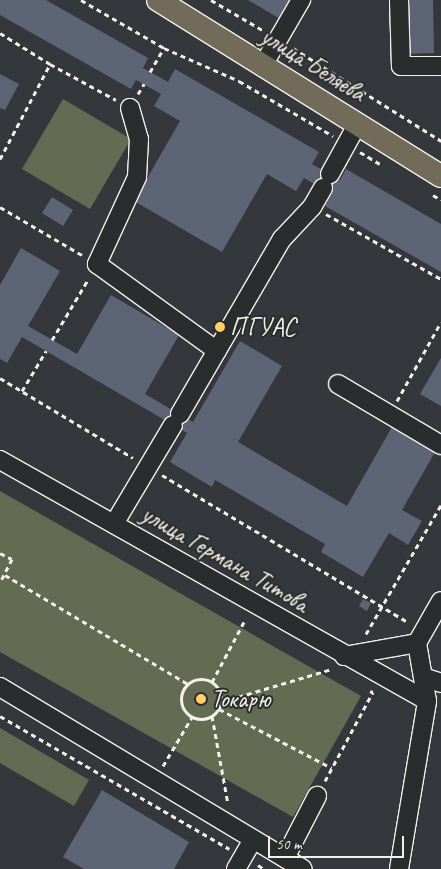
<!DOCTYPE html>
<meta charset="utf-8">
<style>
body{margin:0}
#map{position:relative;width:441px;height:869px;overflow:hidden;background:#34383c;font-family:Caveat,sans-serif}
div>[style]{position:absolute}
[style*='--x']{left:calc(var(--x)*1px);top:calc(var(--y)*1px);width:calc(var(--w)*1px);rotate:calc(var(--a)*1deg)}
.green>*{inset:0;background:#636c53}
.building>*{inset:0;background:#5d6475}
.path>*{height:3px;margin-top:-1.5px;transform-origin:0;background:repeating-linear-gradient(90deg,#f4f1e8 0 5px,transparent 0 9px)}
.path>.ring{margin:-1.5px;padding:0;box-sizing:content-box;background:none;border:3px solid #f4f1e8;border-radius:50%}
.roads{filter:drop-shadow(1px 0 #f4f1e8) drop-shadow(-1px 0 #f4f1e8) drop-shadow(0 1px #f4f1e8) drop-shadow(0 -1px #f4f1e8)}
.minor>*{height:18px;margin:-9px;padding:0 9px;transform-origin:9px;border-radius:9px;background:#2a2d2e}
.major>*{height:22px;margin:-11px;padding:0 11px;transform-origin:11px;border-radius:11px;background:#726b5a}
.dots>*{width:14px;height:14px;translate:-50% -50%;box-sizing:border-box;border:2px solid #2a2d2e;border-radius:50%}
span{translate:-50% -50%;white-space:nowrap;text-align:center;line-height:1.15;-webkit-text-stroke:4px #2a2d2e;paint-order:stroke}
.street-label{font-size:25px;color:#f4f1e8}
.poi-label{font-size:25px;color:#f4f1e8}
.left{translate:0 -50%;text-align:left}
.scale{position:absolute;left:268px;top:836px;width:136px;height:22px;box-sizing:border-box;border:2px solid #f4f1e8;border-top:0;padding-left:6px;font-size:15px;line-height:18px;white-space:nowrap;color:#f4f1e8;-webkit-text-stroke:4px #2a2d2e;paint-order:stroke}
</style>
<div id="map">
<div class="green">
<i style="clip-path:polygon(63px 99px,131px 139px,90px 209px,22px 169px)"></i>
<i style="clip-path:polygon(0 491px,361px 696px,293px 817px,0 652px)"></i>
<i style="clip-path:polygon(0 728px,89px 780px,74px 806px,0 763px)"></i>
</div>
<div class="building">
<i style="clip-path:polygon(0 0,46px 0,148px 58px,143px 68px,168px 82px,175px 69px,319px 152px,312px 164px,340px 180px,346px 169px,441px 224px,441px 272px,325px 206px,332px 194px,304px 178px,296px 191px,267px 174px,222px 252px,134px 201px,180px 121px,154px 106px,161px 94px,136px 80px,131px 89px,0 15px)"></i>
<i style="clip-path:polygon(248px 0,291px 0,280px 19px)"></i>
<i style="clip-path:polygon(401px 0,433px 0,434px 53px,402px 54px)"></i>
<i style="clip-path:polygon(0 74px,19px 84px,5px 110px,0 108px)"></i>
<i style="clip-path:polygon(52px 197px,73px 210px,63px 226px,42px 213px)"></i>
<i style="clip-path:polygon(21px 248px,60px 271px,28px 326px,77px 354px,111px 295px,179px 335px,145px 394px,193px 422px,240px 341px,282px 366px,238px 442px,347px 506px,392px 427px,435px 452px,402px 510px,422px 521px,408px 545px,389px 533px,363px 577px,321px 552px,325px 544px,215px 480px,212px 487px,170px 462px,187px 433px,22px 337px,7px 363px,0 359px,0 285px)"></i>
<i style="clip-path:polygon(441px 358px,441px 406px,420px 394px)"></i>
<i style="clip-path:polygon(363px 599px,371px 603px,367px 611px,359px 606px)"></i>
<i style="clip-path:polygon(102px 790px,189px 842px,174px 869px,84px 869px,63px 857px)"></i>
</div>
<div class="path">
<i style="--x:81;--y:0;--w:96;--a:30"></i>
<i style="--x:164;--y:48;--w:82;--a:23.7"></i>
<i style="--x:239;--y:81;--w:109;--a:30.3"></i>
<i style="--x:211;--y:0;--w:61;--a:30.3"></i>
<i style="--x:0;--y:33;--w:59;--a:31.8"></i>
<i style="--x:293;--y:48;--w:175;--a:32.1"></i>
<i style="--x:150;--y:72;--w:28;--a:-60"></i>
<i style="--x:138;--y:94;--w:12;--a:-59"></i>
<i style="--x:360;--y:152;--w:23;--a:31"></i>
<i style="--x:0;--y:159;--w:107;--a:-62.2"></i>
<i style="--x:50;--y:64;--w:75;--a:28.6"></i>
<i style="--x:433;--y:195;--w:9;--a:32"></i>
<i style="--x:0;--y:207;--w:95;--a:30.3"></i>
<i style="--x:326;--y:214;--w:132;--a:29.5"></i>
<i style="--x:52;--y:340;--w:72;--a:-59.2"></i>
<i style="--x:0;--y:378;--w:155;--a:31"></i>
<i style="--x:22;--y:391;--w:47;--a:-59"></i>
<i style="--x:397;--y:401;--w:90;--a:-60.9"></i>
<i style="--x:162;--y:475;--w:287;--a:30.9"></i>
<i style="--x:0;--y:553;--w:13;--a:27"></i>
<i style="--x:12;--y:559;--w:27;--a:117"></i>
<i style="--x:5;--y:575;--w:213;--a:30.8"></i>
<i style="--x:366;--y:634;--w:149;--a:-59.8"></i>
<i class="ring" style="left:181px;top:679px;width:37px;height:37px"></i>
<i style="--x:212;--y:682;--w:70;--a:-62"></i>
<i style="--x:221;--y:702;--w:116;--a:-16.6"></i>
<i style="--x:219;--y:709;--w:127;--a:27.6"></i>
<i style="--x:0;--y:716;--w:265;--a:30.1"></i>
<i style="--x:212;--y:716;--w:89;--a:79.7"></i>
<i style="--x:163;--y:766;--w:57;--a:-59.4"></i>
<i style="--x:325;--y:781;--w:101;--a:-61.7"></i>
<i style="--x:373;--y:692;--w:3;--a:-162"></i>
<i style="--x:258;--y:865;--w:7;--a:34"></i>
</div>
<div class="roads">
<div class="minor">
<i style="--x:399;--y:0;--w:66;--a:88.3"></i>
<i style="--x:401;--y:66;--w:40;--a:0"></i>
<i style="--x:262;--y:67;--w:78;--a:-59.8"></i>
<i style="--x:130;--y:108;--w:32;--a:74"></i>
<i style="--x:139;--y:139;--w:38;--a:93"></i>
<i style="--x:137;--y:177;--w:96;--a:114.7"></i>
<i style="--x:97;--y:264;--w:148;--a:35.9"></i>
<i style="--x:330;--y:174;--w:56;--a:-61.1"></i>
<i style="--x:338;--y:384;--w:120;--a:30.6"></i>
<i style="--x:180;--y:414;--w:203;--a:-59.8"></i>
<i style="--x:282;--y:239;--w:44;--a:-46.8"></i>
<i style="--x:312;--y:207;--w:22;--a:-60"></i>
<i style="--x:0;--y:460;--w:490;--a:29.4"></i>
<i style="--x:114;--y:524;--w:115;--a:-59.2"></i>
<i style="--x:344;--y:656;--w:74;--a:-10.1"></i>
<i style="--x:423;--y:677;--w:19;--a:18"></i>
<i style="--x:0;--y:687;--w:353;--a:31"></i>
<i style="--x:285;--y:858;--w:70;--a:-62.7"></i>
<i style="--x:236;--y:869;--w:34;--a:-60"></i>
<i style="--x:399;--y:869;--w:170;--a:-80.5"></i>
<i style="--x:427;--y:701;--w:59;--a:-99.8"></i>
<i style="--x:417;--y:643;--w:48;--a:-60.3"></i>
</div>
<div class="major">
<i style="--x:158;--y:0;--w:333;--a:31.9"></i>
</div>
</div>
<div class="dots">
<i style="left:220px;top:327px;background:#ffd166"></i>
<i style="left:201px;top:699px;background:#ffd166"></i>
</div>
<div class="street-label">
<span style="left:313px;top:65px;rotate:32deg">улица Беляева</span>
<span style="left:225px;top:559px;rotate:30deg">улица Германа Титова</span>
</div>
<div class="poi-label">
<span class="left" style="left:230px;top:327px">ПГУАС</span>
<span class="left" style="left:211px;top:699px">Токарю</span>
</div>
<div class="scale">50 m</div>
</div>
